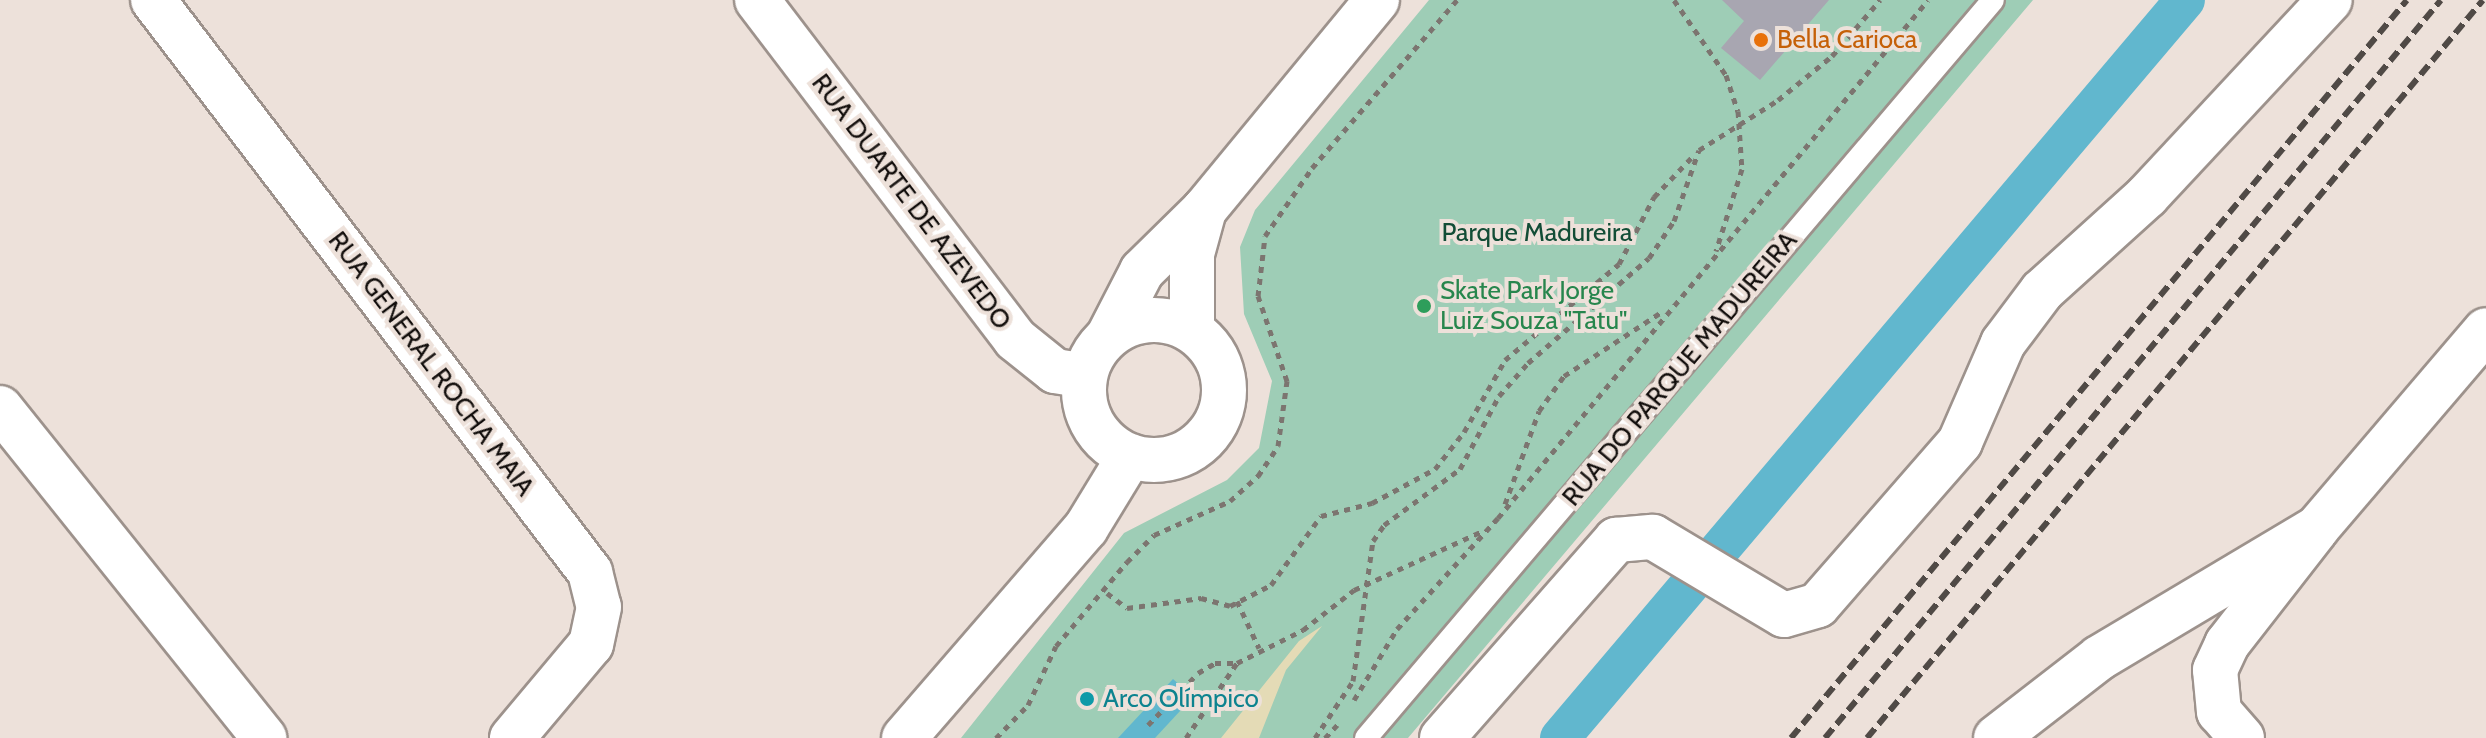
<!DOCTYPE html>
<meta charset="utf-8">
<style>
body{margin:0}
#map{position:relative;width:2486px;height:738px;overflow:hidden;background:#ede1da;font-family:Cabin,sans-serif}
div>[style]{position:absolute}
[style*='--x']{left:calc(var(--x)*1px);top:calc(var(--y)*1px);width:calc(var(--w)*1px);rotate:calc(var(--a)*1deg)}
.green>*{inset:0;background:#9ecdb6}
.sand>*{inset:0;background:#e4dbb6}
.water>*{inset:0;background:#61b7ce}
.canal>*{height:40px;margin:-20px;padding:0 20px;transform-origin:20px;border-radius:20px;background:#61b7ce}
.building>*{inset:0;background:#a8a6b1}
.path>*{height:5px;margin-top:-2.5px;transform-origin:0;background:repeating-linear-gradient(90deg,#7c7570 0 6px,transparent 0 12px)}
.roads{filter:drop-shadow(2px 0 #9d928c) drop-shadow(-2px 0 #9d928c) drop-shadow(0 2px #9d928c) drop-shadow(0 -2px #9d928c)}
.lane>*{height:22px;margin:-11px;padding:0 11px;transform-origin:11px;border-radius:11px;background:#fff}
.street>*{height:44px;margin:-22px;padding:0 22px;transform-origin:22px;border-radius:22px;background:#fff}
.street>.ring{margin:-22px;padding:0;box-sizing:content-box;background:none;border:44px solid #fff;border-radius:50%}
.primary>*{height:44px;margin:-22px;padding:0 22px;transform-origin:22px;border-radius:22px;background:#fff}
.rail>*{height:6px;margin-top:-3px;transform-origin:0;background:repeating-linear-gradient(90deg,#504a46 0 12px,transparent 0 18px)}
.dots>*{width:22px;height:22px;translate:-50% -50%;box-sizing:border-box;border:4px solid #ede1da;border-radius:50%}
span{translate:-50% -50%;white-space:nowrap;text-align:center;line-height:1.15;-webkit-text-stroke:8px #ede1da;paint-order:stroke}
.food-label{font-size:26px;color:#c56008}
.left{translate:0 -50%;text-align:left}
.street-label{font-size:26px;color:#120e0c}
.park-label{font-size:26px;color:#124d36}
.leisure-label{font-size:26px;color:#27864d}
.culture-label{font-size:26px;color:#0d838f}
</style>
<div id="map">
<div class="green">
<i style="clip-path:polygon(1429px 0,2033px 0,1408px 738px,961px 738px,1124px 533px,1227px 480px,1259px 448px,1272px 381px,1244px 314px,1240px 247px,1255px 210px)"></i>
</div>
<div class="sand">
<i style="clip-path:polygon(1322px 626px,1286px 670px,1259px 738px,1221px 738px,1299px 641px)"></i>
</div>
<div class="water">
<i style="clip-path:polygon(1173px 679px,1193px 697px,1155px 738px,1118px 738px)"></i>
</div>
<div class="canal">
<i style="--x:1560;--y:738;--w:967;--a:-49.74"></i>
</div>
<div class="building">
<i style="clip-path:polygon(1722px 0,1829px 0,1760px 80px,1721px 48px,1744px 21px)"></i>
</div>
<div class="path">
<i style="--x:1674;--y:0;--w:91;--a:55.3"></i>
<i style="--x:1726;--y:75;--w:38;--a:72"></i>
<i style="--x:1738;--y:111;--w:58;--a:86.1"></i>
<i style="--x:1742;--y:169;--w:86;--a:107.6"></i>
<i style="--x:1505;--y:504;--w:99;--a:-69.9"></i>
<i style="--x:1539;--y:411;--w:43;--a:-54.5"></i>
<i style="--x:1564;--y:376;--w:115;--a:-33.3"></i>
<i style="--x:1107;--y:593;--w:25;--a:37"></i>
<i style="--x:1127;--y:608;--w:75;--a:-7.7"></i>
<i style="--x:1201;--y:598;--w:30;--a:15"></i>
<i style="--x:1230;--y:606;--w:46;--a:-27.1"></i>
<i style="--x:1271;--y:585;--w:85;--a:-54.1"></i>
<i style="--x:1321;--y:516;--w:53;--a:-14.3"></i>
<i style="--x:1372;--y:503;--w:72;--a:-28.4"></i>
<i style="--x:1435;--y:469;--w:47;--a:-51.9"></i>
<i style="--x:1464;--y:432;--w:83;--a:-60.3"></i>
<i style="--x:1505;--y:360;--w:149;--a:-40.1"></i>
<i style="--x:1619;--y:264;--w:76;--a:-62.4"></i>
<i style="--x:1654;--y:197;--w:59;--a:-46.4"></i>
<i style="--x:1237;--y:601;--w:52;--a:64.9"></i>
<i style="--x:1354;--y:700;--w:83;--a:-58.8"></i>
<i style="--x:1397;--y:629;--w:150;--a:-47.7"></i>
<i style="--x:1498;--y:518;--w:673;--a:-50.3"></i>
<i style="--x:1148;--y:725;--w:72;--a:-46.1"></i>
<i style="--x:1198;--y:673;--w:20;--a:-30"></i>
<i style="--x:1215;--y:663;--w:22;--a:0"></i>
<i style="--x:996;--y:738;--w:46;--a:-45.9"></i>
<i style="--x:1028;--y:705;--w:65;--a:-64.6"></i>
<i style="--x:1056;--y:646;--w:110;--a:-49.8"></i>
<i style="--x:1127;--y:562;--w:38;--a:-45"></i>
<i style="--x:1154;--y:535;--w:83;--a:-24.1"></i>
<i style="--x:1230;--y:501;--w:38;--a:-42"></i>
<i style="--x:1258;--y:476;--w:36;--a:-56"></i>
<i style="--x:1278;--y:446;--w:66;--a:-82.1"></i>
<i style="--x:1287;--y:381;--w:90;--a:-108.8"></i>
<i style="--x:1258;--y:296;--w:60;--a:-83.3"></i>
<i style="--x:1265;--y:236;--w:83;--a:-55.3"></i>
<i style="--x:1312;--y:168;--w:222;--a:-49.2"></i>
<i style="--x:1186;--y:738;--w:91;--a:-55.8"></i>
<i style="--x:1237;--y:663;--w:74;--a:-26.6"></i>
<i style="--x:1303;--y:630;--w:65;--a:-38.1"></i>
<i style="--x:1354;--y:590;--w:139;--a:-24.7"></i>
<i style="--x:1315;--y:738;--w:69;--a:-56.3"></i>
<i style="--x:1353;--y:681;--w:141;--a:-81.9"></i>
<i style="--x:1373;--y:541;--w:19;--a:-55"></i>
<i style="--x:1384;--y:525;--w:94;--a:-36.4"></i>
<i style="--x:1460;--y:469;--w:83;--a:-61.9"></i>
<i style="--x:1499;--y:396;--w:44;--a:-48.7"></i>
<i style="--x:1528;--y:363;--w:160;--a:-41"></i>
<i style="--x:1649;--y:258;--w:45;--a:-56"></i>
<i style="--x:1674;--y:221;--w:75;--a:-70.6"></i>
<i style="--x:1699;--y:150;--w:93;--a:-32.3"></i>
<i style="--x:1778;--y:100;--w:70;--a:-39.2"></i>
<i style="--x:1832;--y:56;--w:74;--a:-49.4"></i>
<i style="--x:1325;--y:738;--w:18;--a:-47"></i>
</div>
<div class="roads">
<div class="lane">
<i style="--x:1366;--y:738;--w:968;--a:-49.65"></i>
</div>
<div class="street">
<i style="--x:153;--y:0;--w:720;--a:52.62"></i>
<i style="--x:590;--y:572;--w:36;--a:76"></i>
<i style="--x:599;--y:607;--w:38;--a:102"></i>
<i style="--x:591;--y:644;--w:123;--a:130"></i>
<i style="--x:757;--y:0;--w:426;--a:52.7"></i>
<i style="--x:1015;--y:339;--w:51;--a:38.7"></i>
<i style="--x:1055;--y:371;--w:30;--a:9"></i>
<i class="ring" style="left:1084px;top:320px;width:96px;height:96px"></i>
<i style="--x:1192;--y:330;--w:76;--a:-90"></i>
<i style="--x:1192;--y:254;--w:46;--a:-74.7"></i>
<i style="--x:1109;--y:335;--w:72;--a:-62.7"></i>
<i style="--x:1142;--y:271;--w:87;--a:-44.5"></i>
<i style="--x:1204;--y:210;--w:272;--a:-50.5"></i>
<i style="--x:0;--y:408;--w:423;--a:51.3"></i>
<i style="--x:904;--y:738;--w:278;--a:-49.1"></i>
<i style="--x:1086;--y:528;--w:84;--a:-58.6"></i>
<i style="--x:1442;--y:738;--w:264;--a:-48.7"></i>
<i style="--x:1616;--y:540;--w:37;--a:-5"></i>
<i style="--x:1653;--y:537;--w:152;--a:30.8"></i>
<i style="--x:1784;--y:615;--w:35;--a:-16"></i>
<i style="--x:1818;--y:605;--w:216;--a:-48.9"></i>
<i style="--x:1960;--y:442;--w:108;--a:-66.5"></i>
<i style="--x:2003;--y:343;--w:65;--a:-53.1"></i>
<i style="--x:2042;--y:291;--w:142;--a:-42.1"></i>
<i style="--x:2147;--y:196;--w:268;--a:-47"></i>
<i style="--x:2242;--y:738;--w:35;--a:-131"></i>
<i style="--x:2219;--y:712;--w:42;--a:-95.4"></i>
<i style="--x:2215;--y:670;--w:29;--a:-65"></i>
<i style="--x:2227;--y:644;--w:143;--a:-52.1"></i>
</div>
<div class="primary">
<i style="--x:1996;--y:738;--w:130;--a:-37.8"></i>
<i style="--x:2099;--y:658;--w:254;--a:-30.8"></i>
<i style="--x:2317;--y:528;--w:260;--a:-49.5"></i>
</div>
</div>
<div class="rail">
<i style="--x:1791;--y:738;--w:961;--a:-50.15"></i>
<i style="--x:1825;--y:738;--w:961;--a:-50.15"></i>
<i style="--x:1867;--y:738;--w:961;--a:-50.15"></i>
</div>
<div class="dots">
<i style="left:1761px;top:40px;background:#e8710a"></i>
<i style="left:1424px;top:306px;background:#2e9e5b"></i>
<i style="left:1087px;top:699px;background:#0f9aa8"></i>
</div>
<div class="food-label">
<span class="left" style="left:1777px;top:40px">Bella Carioca</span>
</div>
<div class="street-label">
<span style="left:911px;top:202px;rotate:53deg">RUA DUARTE DE AZEVEDO</span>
<span style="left:431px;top:364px;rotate:53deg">RUA GENERAL ROCHA MAIA</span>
<span style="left:1680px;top:369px;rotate:-50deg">RUA DO PARQUE MADUREIRA</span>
</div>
<div class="park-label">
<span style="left:1537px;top:233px">Parque Madureira</span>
</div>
<div class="leisure-label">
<span class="left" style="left:1440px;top:306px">Skate Park Jorge<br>Luiz Souza "Tatu"</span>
</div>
<div class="culture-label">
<span class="left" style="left:1103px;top:699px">Arco Olímpico</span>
</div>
</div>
